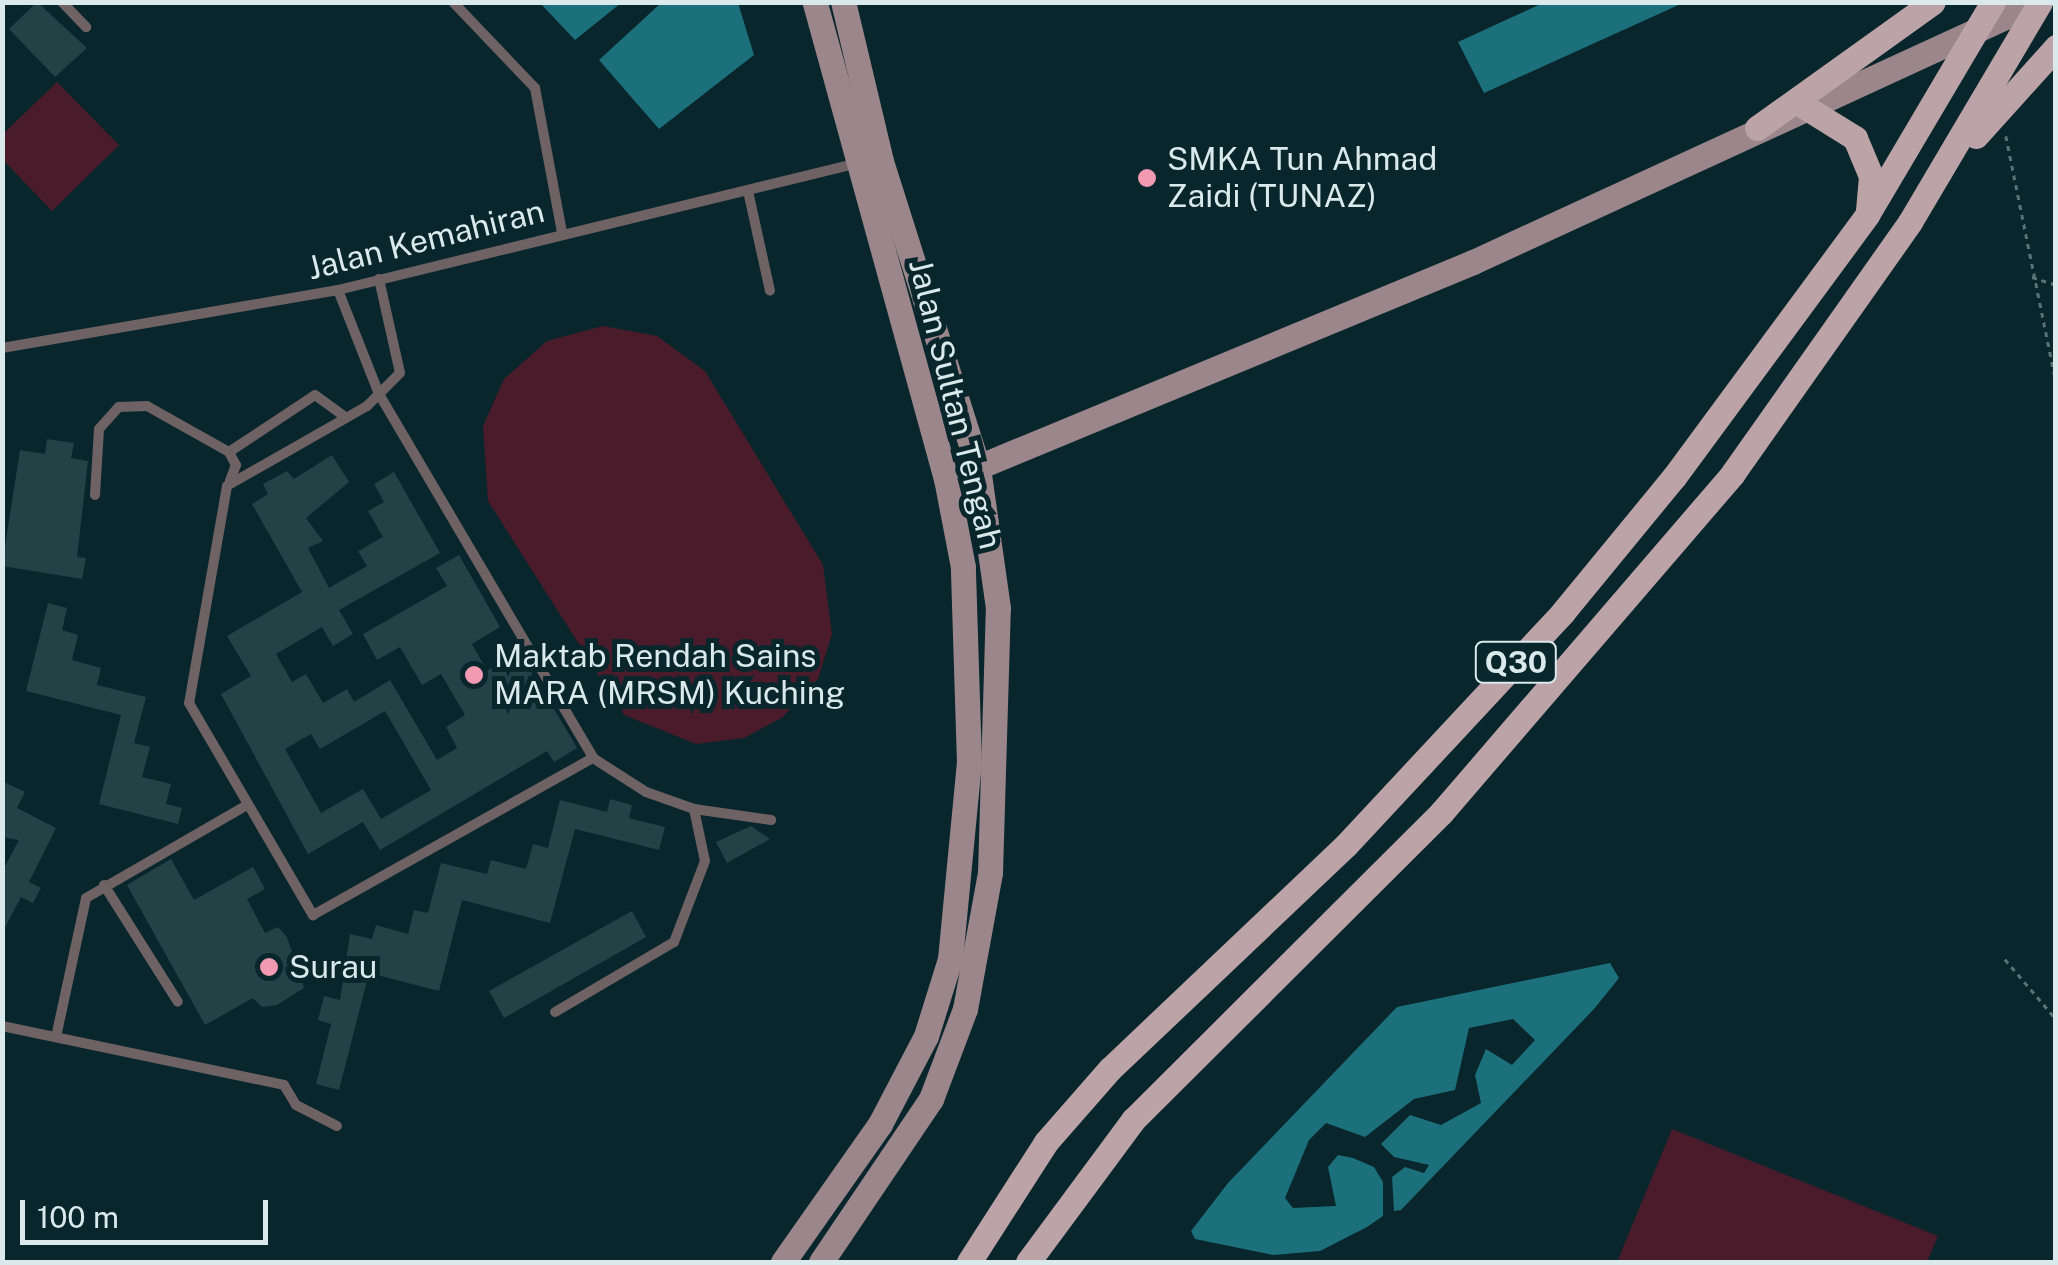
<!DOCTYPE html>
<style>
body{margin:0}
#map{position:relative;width:2058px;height:1265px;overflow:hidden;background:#08262b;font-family:"Public Sans",sans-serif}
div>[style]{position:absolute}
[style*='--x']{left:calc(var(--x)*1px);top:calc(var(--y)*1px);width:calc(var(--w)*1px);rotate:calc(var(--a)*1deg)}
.green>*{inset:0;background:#4a1c2b}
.water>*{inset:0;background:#1c707c}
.building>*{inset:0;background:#244146}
.path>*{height:2.5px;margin-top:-1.25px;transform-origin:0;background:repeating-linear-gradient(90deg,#597276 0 5px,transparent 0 10px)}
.lane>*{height:10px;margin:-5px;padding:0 5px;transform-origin:5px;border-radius:5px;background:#6e6265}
.secondary>*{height:25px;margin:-12.5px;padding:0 12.5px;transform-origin:12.5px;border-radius:12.5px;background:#9a868b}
.primary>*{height:25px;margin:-12.5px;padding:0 12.5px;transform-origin:12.5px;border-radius:12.5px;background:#bca3a8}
.dots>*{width:28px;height:28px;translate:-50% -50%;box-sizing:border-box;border:5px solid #08262b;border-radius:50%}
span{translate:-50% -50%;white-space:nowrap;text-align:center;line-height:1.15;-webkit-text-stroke:10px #08262b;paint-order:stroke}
.shield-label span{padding:2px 8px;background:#08262b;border:2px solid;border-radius:8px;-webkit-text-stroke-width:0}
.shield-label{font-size:30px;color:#d9e9ec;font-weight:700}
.poi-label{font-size:32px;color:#d9e9ec}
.left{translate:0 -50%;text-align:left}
.street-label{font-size:32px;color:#d9e9ec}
.frame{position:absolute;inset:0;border:5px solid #d9e9ec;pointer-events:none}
.scale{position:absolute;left:20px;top:1200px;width:248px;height:45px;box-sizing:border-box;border:5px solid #d9e9ec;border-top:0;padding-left:12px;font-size:30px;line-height:35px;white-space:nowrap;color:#d9e9ec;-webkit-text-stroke:8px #08262b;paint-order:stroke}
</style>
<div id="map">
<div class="green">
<i style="clip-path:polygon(57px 82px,119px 145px,52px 211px,3px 160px,2px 135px)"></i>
<i style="clip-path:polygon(603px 326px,657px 336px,705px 371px,823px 565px,832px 634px,818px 679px,783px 717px,744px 738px,696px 744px,624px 715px,488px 501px,483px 426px,504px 379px,547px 341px)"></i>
<i style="clip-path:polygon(1672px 1129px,1938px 1236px,1927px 1262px,1617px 1262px)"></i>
</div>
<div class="water">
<i style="clip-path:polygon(540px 3px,621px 3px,575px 40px)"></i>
<i style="clip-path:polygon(661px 3px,738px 3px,754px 55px,659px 129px,599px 60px)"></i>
<i style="clip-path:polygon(1543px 3px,1543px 2px,1683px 3px,1484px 93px,1458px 42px)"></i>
<i style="clip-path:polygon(1610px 963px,1619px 978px,1594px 1009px,1401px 1210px,1394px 1211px,1392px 1177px,1405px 1167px,1424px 1173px,1429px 1165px,1394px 1157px,1381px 1144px,1410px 1115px,1441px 1125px,1481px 1103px,1475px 1075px,1486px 1049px,1512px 1065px,1535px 1040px,1513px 1019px,1469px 1028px,1455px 1090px,1414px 1099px,1365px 1137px,1326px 1123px,1309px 1140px,1285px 1198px,1293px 1208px,1336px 1206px,1328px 1167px,1338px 1155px,1353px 1158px,1374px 1167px,1383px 1182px,1383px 1216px,1367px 1227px,1320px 1251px,1273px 1255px,1195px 1239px,1191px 1231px,1228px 1183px,1397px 1007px)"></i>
</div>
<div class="building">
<i style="clip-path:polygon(37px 2px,87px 48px,55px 77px,9px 29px)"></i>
<i style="clip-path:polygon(47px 439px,74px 443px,71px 458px,88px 461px,77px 557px,86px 558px,82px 579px,2px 566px,20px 450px,45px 454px)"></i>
<i style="clip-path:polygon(evenodd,332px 455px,349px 482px,306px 518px,323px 541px,308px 548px,329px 588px,367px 566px,358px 551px,383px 537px,368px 511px,384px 502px,374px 484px,394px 472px,440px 553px,339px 610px,353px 634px,333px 646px,322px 627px,276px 654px,292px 682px,306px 674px,323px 703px,347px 689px,354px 702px,390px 680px,437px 760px,457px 748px,446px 727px,465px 715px,441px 674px,422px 685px,400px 647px,377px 660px,363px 634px,447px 586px,436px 568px,459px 555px,500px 627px,472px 644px,487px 671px,520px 651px,577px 748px,554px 762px,547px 751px,380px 850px,363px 822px,308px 854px,221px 694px,251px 676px,227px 636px,302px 592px,252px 504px,268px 494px,263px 484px,287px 471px,294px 479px,332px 455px,385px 711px,431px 790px,381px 819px,363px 789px,321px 813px,285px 749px,311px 734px,320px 749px,385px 711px)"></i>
<i style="clip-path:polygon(48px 603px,67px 608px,62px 630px,78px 635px,72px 660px,101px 668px,97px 685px,146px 697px,134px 743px,150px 747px,142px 777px,171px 784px,166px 804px,182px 808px,178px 824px,99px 804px,121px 715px,26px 691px)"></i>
<i style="clip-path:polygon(2px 781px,25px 792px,17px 808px,56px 828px,29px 882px,41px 888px,33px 903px,21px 897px,2px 933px,2px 872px,19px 840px,2px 837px)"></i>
<i style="clip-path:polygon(610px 799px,632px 805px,629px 818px,665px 827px,659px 850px,575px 829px,550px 923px,462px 900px,439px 991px,369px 973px,339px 1090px,316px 1084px,331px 1024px,318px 1020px,324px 996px,340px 1000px,350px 934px,372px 939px,376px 925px,408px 934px,414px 910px,428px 913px,441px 863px,487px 874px,491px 860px,526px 869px,533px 844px,548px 848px,560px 800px,607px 812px)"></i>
<i style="clip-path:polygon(751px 826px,770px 839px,727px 863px,716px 842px)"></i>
<i style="clip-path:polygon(171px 859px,194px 900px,253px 867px,265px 889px,247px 899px,265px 933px,278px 927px,287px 937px,304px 988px,277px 1005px,262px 1007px,253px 998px,205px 1025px,127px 885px)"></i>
<i style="clip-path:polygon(632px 911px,646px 937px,504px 1018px,489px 991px)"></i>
</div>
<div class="path">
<i style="--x:2006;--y:136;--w:250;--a:78.5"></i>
<i style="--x:2032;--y:277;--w:25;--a:18"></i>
<i style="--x:2005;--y:959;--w:79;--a:49.6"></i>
</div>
<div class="lane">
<i style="--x:62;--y:2;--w:35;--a:46"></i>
<i style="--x:453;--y:2;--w:119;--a:46.4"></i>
<i style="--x:535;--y:88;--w:147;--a:79.4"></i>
<i style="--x:748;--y:191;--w:102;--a:77.6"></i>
<i style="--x:379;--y:279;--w:96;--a:77.4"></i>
<i style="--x:400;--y:373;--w:47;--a:135"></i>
<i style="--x:367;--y:406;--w:161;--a:150.3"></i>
<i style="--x:227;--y:486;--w:220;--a:99.9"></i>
<i style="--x:189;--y:703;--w:246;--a:59.7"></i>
<i style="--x:313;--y:915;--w:321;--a:-29.3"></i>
<i style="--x:338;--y:290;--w:112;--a:68.5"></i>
<i style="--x:379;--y:394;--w:422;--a:59.5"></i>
<i style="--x:593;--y:758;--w:63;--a:32.7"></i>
<i style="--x:646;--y:792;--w:51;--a:19.5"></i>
<i style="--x:694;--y:809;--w:53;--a:78.1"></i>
<i style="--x:705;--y:861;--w:87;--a:110.9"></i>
<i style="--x:674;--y:942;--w:138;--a:149.5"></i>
<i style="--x:2;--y:348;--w:341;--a:-9.8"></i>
<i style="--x:338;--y:290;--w:535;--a:-13.72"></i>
<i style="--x:229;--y:452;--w:103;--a:-33.5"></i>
<i style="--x:315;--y:395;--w:34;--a:36"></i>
<i style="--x:95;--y:495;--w:66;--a:-86.5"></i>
<i style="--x:99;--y:429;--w:30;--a:-48"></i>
<i style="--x:119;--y:407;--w:28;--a:-2"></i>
<i style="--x:147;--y:406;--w:94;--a:29.3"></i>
<i style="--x:229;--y:452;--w:15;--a:62"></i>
<i style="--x:236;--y:465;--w:17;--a:111"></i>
<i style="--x:694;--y:809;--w:78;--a:8.1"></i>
<i style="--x:104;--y:885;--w:138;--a:57.7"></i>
<i style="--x:2;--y:1026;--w:288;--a:11.8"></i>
<i style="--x:284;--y:1085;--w:23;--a:59"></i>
<i style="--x:296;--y:1105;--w:46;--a:27.1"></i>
<i style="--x:56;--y:1037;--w:142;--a:-77.8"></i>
<i style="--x:86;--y:898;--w:186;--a:-30"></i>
</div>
<div class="secondary">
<i style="--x:978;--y:467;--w:536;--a:-22.5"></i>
<i style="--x:1473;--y:262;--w:622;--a:-24.71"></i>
<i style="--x:783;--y:1262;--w:169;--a:-54.9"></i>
<i style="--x:880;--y:1124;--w:99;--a:-62.4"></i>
<i style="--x:926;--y:1036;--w:81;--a:-72.7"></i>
<i style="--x:950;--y:959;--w:197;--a:-84.5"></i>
<i style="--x:969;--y:763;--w:196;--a:-91.8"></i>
<i style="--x:963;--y:567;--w:90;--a:-100.9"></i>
<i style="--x:946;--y:479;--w:495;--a:-105.4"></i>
<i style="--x:821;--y:1262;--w:197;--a:-56"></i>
<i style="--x:931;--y:1099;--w:96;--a:-69.3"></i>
<i style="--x:965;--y:1009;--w:138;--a:-79.6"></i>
<i style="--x:990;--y:873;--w:265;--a:-88.3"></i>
<i style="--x:998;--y:608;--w:142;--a:-98.1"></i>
<i style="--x:978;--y:467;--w:321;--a:-107.6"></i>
<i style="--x:881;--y:161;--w:163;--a:-103.4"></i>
</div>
<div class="primary">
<i style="--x:1805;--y:107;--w:59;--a:31.8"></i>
<i style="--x:1855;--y:138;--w:41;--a:67.2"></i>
<i style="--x:1871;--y:176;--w:34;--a:95"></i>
<i style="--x:1757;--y:128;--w:216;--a:-35.6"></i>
<i style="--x:1976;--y:136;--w:120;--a:-48"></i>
<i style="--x:969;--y:1262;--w:143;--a:-57.3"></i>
<i style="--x:1046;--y:1142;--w:97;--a:-48.8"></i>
<i style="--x:1110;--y:1069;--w:325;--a:-43.5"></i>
<i style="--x:1346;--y:845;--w:318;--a:-47"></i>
<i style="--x:1563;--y:612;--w:175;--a:-50.6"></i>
<i style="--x:1674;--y:477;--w:325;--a:-53.6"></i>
<i style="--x:1867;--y:215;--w:247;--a:-59.4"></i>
<i style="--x:1028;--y:1262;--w:177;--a:-53.5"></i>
<i style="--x:1133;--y:1120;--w:435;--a:-44.9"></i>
<i style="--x:1441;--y:813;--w:448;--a:-49.3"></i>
<i style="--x:1733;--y:473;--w:307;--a:-54.8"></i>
<i style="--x:1910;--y:222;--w:256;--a:-59.4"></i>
</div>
<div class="dots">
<i style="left:1147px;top:178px;background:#f19ab1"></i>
<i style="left:474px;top:675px;background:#f19ab1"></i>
<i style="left:269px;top:967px;background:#f19ab1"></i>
</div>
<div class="shield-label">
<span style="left:1516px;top:662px">Q30</span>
</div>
<div class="poi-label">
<span class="left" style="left:1167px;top:178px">SMKA Tun Ahmad<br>Zaidi (TUNAZ)</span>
<span class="left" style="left:494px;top:675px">Maktab Rendah Sains<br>MARA (MRSM) Kuching</span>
<span class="left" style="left:289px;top:967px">Surau</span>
</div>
<div class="street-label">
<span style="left:426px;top:240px;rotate:-14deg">Jalan Kemahiran</span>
<span style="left:955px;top:404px;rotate:76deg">Jalan Sultan Tengah</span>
</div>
<div class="frame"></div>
<div class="scale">100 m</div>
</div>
